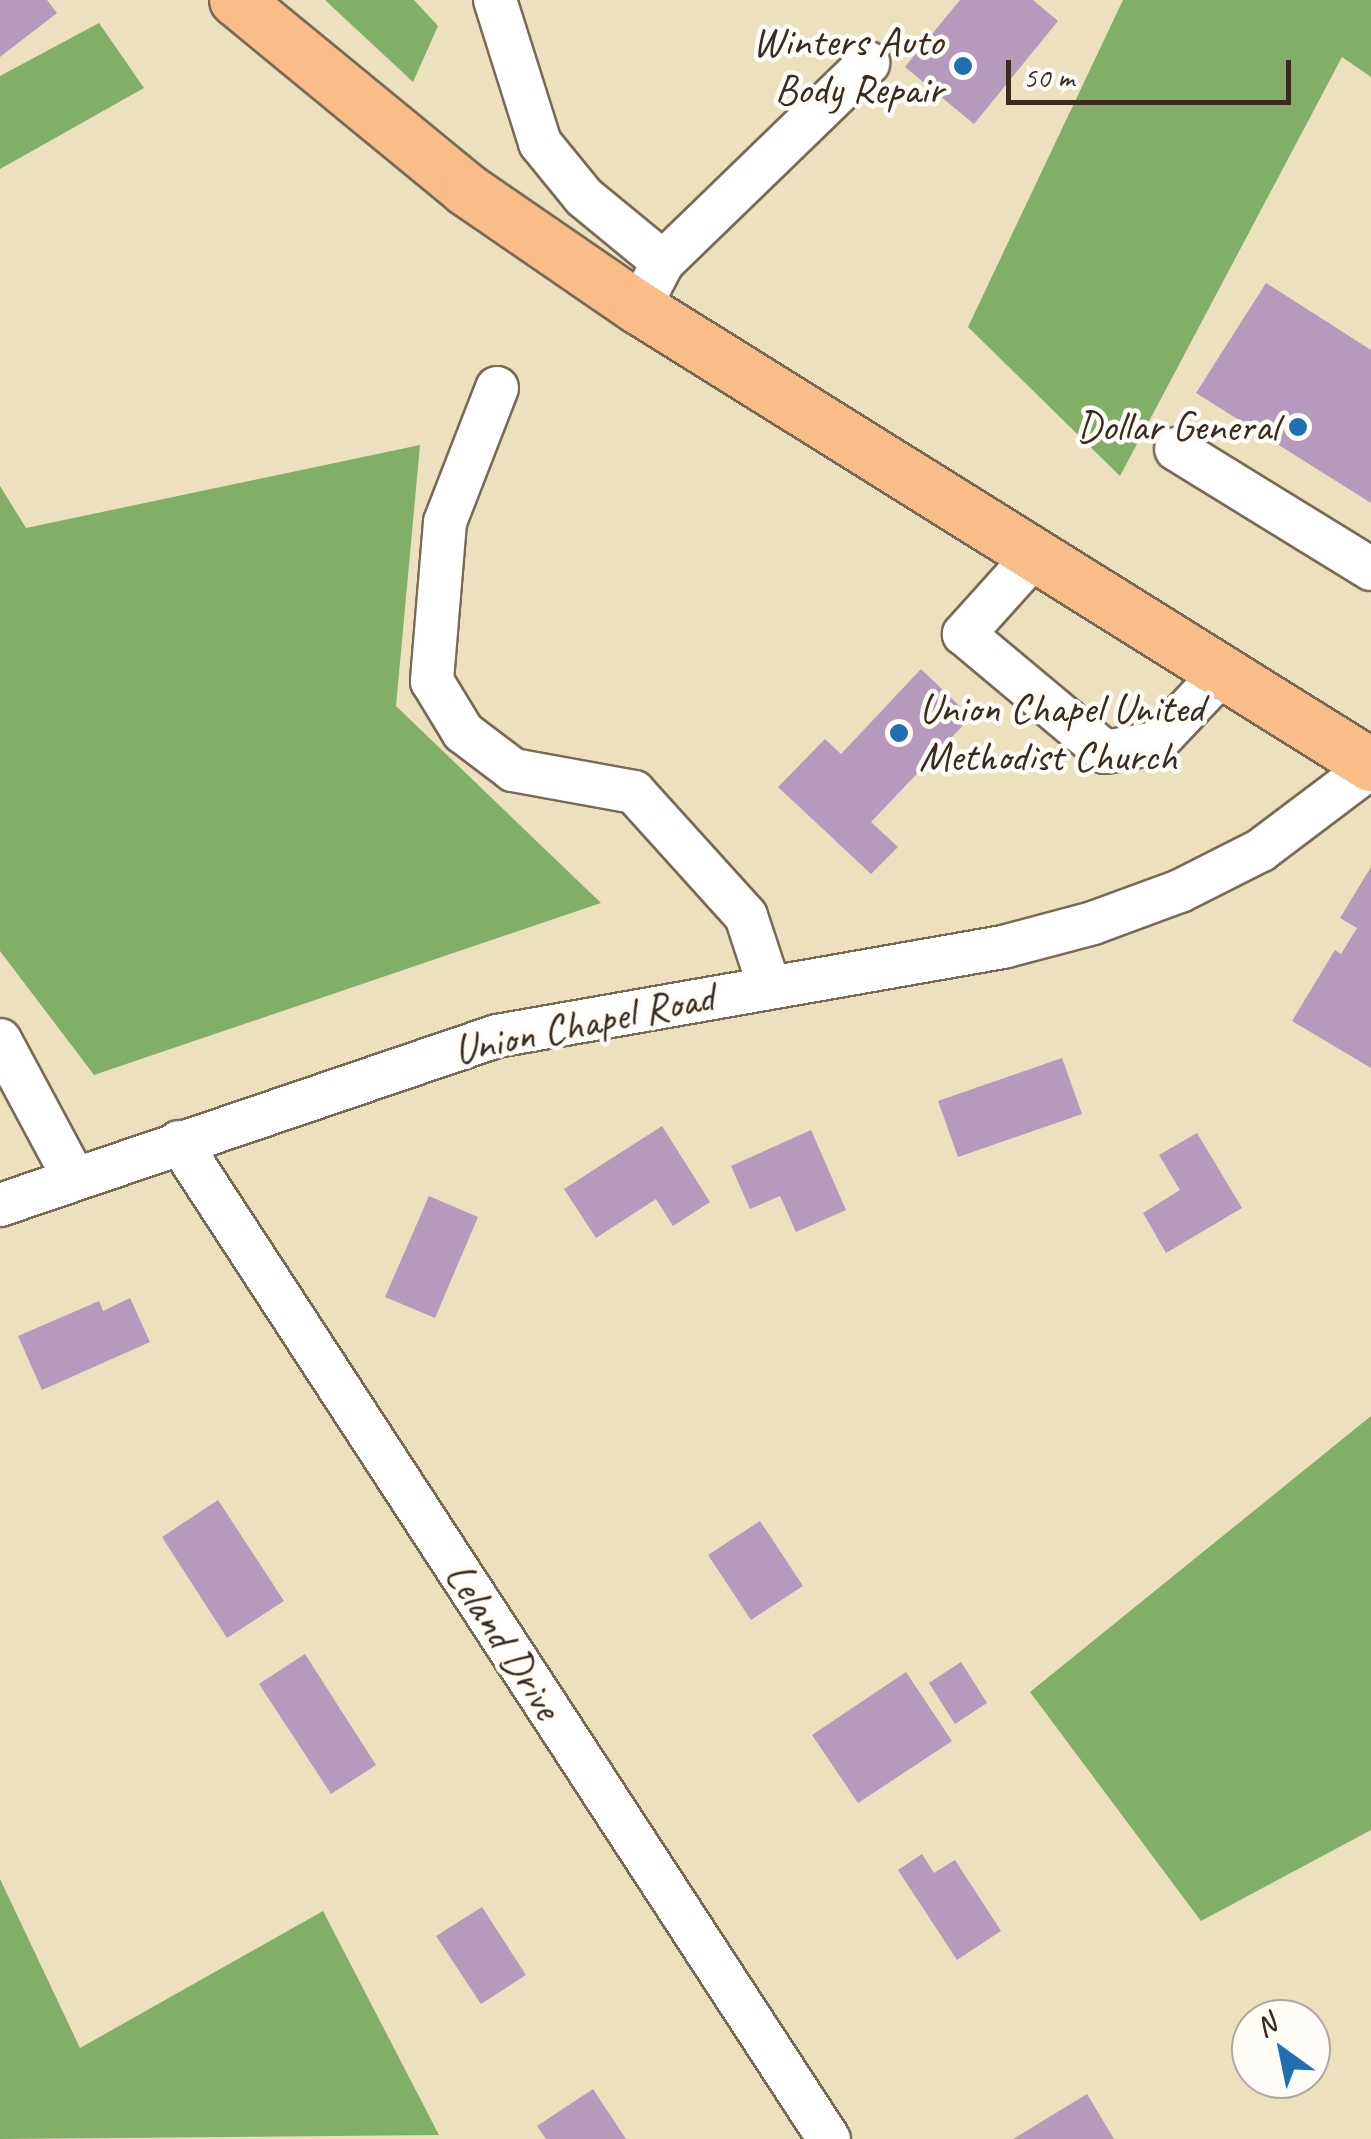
<!DOCTYPE html>
<style>
body{margin:0}
#map{position:relative;width:1371px;height:2139px;overflow:hidden;background:#ece0be;font-family:Caveat,sans-serif}
div>[style]{position:absolute}
[style*='--x']{left:calc(var(--x)*1px);top:calc(var(--y)*1px);width:calc(var(--w)*1px);rotate:calc(var(--a)*1deg)}
.forest>*{inset:0;background:#82af67}
.building>*{inset:0;background:#b799be}
.roads{filter:drop-shadow(2px 0 #796a56) drop-shadow(-2px 0 #796a56) drop-shadow(0 2px #796a56) drop-shadow(0 -2px #796a56)}
.minor>*{height:42px;margin:-21px;padding:0 21px;transform-origin:21px;border-radius:21px;background:#fff}
.major>*{height:52px;margin:-26px;padding:0 26px;transform-origin:26px;border-radius:26px;background:#f8bd89}
.dots>*{width:28px;height:28px;translate:-50% -50%;box-sizing:border-box;border:5px solid #fdfcf7;border-radius:50%}
span{translate:-50% -50%;white-space:nowrap;text-align:center;line-height:1.15;-webkit-text-stroke:9px #fdfcf7;paint-order:stroke}
.poi-label{font-size:42px;color:#3b2a1e}
.right{translate:-100% -50%;text-align:right}
.left{translate:0 -50%;text-align:left}
.street-label{font-size:42px;color:#3b2a1e}
.north{position:absolute;left:1231px;top:1999px;width:100px;height:100px;box-sizing:border-box;background:#fdfcf7;border:2px solid #afa8a0;border-radius:50%;rotate:327deg;font-size:28px;font-weight:700;line-height:40px;text-align:center;color:#3b2a1e}
.north::after{content:'';display:block;margin:auto;width:35px;height:45px;background:#1f6fb2;clip-path:polygon(50% 0,100% 100%,50% 72%,0 100%)}
.scale{position:absolute;left:1006px;top:60px;width:285px;height:45px;box-sizing:border-box;border:5px solid #3b2a1e;border-top:0;padding-left:12px;font-size:30px;line-height:35px;white-space:nowrap;color:#3b2a1e;-webkit-text-stroke:8px #fdfcf7;paint-order:stroke}
</style>
<div id="map">
<div class="forest">
<i style="clip-path:polygon(325px 0,414px 0,438px 26px,413px 82px)"></i>
<i style="clip-path:polygon(1123px 0,1371px 0,1371px 77px,1342px 57px,1120px 476px,968px 327px)"></i>
<i style="clip-path:polygon(99px 23px,144px 88px,0 169px,0 76px)"></i>
<i style="clip-path:polygon(420px 445px,396px 706px,601px 903px,94px 1075px,0 951px,0 486px,26px 528px)"></i>
<i style="clip-path:polygon(1371px 1416px,1371px 1830px,1201px 1921px,1030px 1692px)"></i>
<i style="clip-path:polygon(0 1879px,80px 2048px,323px 1911px,439px 2135px,0 2139px)"></i>
</div>
<div class="building">
<i style="clip-path:polygon(0 0,47px 0,57px 13px,0 57px)"></i>
<i style="clip-path:polygon(960px 0,1033px 0,1058px 21px,974px 124px,905px 67px)"></i>
<i style="clip-path:polygon(1266px 283px,1371px 350px,1371px 503px,1196px 393px)"></i>
<i style="clip-path:polygon(921px 669px,971px 717px,871px 822px,898px 847px,871px 874px,778px 787px,825px 739px,841px 754px)"></i>
<i style="clip-path:polygon(1371px 867px,1371px 1068px,1292px 1021px,1335px 950px,1341px 954px,1357px 928px,1340px 918px)"></i>
<i style="clip-path:polygon(1062px 1058px,1082px 1114px,958px 1157px,938px 1101px)"></i>
<i style="clip-path:polygon(662px 1126px,710px 1202px,673px 1226px,656px 1199px,596px 1238px,564px 1189px)"></i>
<i style="clip-path:polygon(811px 1130px,846px 1210px,796px 1232px,780px 1196px,750px 1209px,731px 1166px)"></i>
<i style="clip-path:polygon(1197px 1133px,1242px 1208px,1166px 1253px,1143px 1213px,1180px 1190px,1159px 1155px)"></i>
<i style="clip-path:polygon(429px 1196px,478px 1217px,435px 1318px,385px 1297px)"></i>
<i style="clip-path:polygon(130px 1298px,150px 1342px,42px 1390px,18px 1336px,99px 1301px,103px 1311px)"></i>
<i style="clip-path:polygon(218px 1500px,284px 1601px,227px 1638px,162px 1537px)"></i>
<i style="clip-path:polygon(760px 1521px,803px 1586px,751px 1620px,708px 1555px)"></i>
<i style="clip-path:polygon(305px 1654px,376px 1765px,331px 1794px,259px 1684px)"></i>
<i style="clip-path:polygon(961px 1662px,987px 1703px,955px 1724px,929px 1683px)"></i>
<i style="clip-path:polygon(906px 1672px,952px 1741px,858px 1803px,812px 1735px)"></i>
<i style="clip-path:polygon(922px 1854px,934px 1873px,955px 1860px,1001px 1931px,957px 1960px,898px 1870px)"></i>
<i style="clip-path:polygon(482px 1907px,526px 1975px,481px 2004px,436px 1936px)"></i>
<i style="clip-path:polygon(593px 2089px,626px 2139px,546px 2139px,537px 2126px)"></i>
<i style="clip-path:polygon(1087px 2094px,1114px 2139px,1013px 2139px)"></i>
</div>
<div class="roads">
<div class="minor">
<i style="--x:495;--y:0;--w:150;--a:72.5"></i>
<i style="--x:540;--y:143;--w:70;--a:50.8"></i>
<i style="--x:584;--y:197;--w:102;--a:39.4"></i>
<i style="--x:663;--y:262;--w:52;--a:117.6"></i>
<i style="--x:663;--y:262;--w:286;--a:-44.1"></i>
<i style="--x:497;--y:388;--w:144;--a:111.2"></i>
<i style="--x:445;--y:522;--w:160;--a:94.7"></i>
<i style="--x:432;--y:681;--w:60;--a:58.7"></i>
<i style="--x:463;--y:732;--w:63;--a:37.2"></i>
<i style="--x:513;--y:770;--w:123;--a:10.3"></i>
<i style="--x:634;--y:792;--w:167;--a:47.9"></i>
<i style="--x:746;--y:916;--w:74;--a:71.8"></i>
<i style="--x:1176;--y:449;--w:229;--a:31.6"></i>
<i style="--x:1036;--y:554;--w:108;--a:132"></i>
<i style="--x:964;--y:634;--w:184;--a:39.9"></i>
<i style="--x:1105;--y:752;--w:52;--a:-10"></i>
<i style="--x:1156;--y:743;--w:99;--a:-46.6"></i>
<i style="--x:0;--y:1040;--w:154;--a:61.8"></i>
<i style="--x:179;--y:1142;--w:1190;--a:56.9"></i>
<i style="--x:0;--y:1205;--w:525;--a:-18.78"></i>
<i style="--x:497;--y:1036;--w:514;--a:-9.98"></i>
<i style="--x:1003;--y:947;--w:93;--a:-14.9"></i>
<i style="--x:1093;--y:923;--w:93;--a:-20.2"></i>
<i style="--x:1180;--y:891;--w:91;--a:-26.8"></i>
<i style="--x:1261;--y:850;--w:138;--a:-37"></i>
</div>
<div class="major">
<i style="--x:236;--y:0;--w:299;--a:39.4"></i>
<i style="--x:467;--y:190;--w:209;--a:34.5"></i>
<i style="--x:639;--y:308;--w:863;--a:31.98"></i>
</div>
</div>
<div class="dots">
<i style="left:963px;top:66px;background:#1f6fb2"></i>
<i style="left:1298px;top:427px;background:#1f6fb2"></i>
<i style="left:899px;top:733px;background:#1f6fb2"></i>
</div>
<div class="poi-label">
<span class="right" style="left:943px;top:66px">Winters Auto<br>Body Repair</span>
<span class="right" style="left:1278px;top:427px">Dollar General</span>
<span class="left" style="left:919px;top:733px">Union Chapel United<br>Methodist Church</span>
</div>
<div class="street-label">
<span style="left:584px;top:1024px;rotate:-12deg">Union Chapel Road</span>
<span style="left:503px;top:1641px;rotate:57deg">Leland Drive</span>
</div>
<div class="north">N</div>
<div class="scale">50 m</div>
</div>
